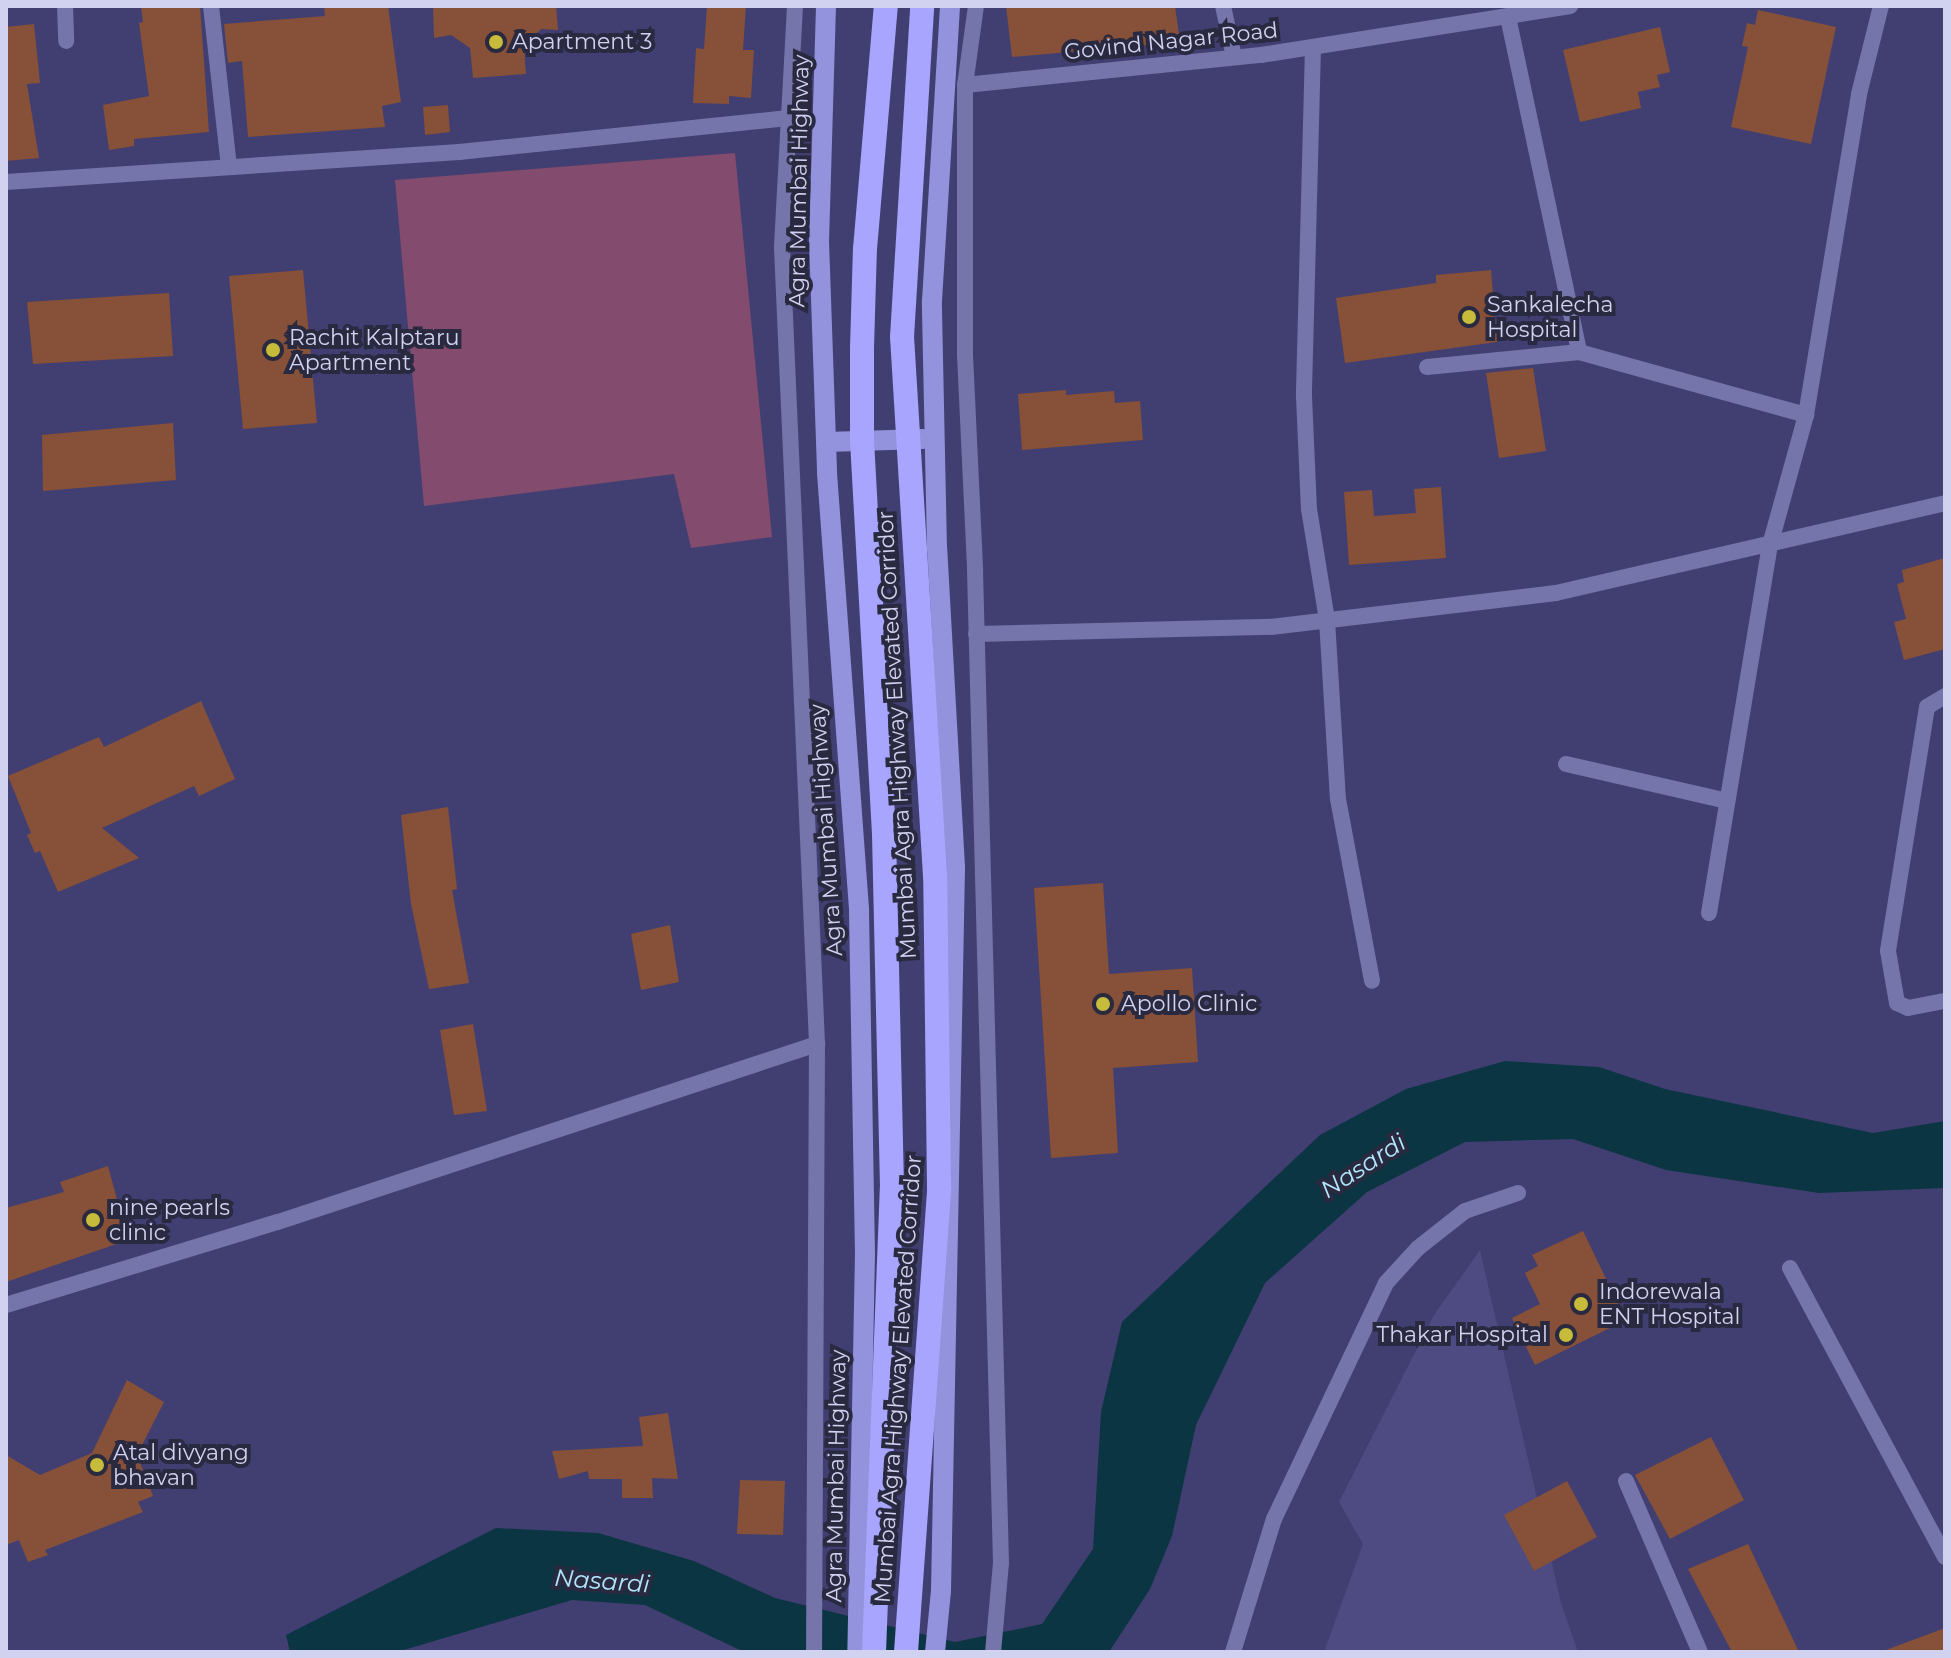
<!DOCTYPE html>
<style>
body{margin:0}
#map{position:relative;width:1951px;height:1658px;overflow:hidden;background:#413f71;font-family:Montserrat,sans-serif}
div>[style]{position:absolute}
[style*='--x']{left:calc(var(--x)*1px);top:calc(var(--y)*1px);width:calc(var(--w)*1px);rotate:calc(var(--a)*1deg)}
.built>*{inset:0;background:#4d4b82}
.green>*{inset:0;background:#834b6d}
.water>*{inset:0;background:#0b3542}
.building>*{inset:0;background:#875038}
.minor>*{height:16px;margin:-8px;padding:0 8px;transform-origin:8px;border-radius:8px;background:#7575ab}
.tertiary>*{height:16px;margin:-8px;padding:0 8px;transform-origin:8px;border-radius:8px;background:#7575ab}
.primary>*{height:20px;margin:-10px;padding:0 10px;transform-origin:10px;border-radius:10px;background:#9392dc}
.motorway>*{height:24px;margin:-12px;padding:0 12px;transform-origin:12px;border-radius:12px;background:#a7a5fd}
.dots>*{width:22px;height:22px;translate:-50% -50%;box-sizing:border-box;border:4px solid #292940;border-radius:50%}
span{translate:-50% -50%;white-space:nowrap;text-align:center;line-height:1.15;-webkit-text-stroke:8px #292940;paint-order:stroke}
.street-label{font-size:22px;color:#d1d2f0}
.poi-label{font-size:22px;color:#d1d2f0}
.left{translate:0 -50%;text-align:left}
.right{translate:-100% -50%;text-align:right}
.water-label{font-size:24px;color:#b1e7fc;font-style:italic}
.frame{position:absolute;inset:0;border:8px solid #d1d2f0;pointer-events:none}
</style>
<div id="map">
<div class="built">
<i style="clip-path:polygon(1480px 1250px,1561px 1603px,1578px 1652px,1324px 1652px,1363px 1544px,1339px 1502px,1434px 1315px)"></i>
</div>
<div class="green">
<i style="clip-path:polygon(735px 153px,772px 537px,691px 548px,674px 474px,424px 506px,395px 180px)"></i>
</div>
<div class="water">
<i style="clip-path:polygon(1505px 1061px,1599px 1067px,1665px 1089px,1873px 1133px,1945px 1121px,1945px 1188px,1819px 1193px,1666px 1170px,1573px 1139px,1465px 1142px,1367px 1192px,1265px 1283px,1196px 1425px,1172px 1536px,1150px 1589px,1109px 1652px,744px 1652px,645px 1605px,572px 1600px,397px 1652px,290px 1652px,286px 1635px,496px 1528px,598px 1533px,694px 1561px,775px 1598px,955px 1642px,1042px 1624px,1093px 1549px,1101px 1412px,1122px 1322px,1320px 1135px,1406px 1089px)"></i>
</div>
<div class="building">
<i style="clip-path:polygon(141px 6px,200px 6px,209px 132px,134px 139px,134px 146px,109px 150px,103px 105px,149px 96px,139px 23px,143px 22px)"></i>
<i style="clip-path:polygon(324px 6px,388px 6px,401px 102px,382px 106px,385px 127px,248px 137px,242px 61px,228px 63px,224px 24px,325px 16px)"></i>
<i style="clip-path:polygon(433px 6px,556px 6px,558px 30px,541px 29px,524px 47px,526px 74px,473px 78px,470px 48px,451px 35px,434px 38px)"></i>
<i style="clip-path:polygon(707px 6px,746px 6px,743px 50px,754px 50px,751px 98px,729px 96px,729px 104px,693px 103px,696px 48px,704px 49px)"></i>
<i style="clip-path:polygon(1006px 6px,1175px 6px,1180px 42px,1012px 57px)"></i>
<i style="clip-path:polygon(1758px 10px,1836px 27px,1811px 144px,1731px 127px,1748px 47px,1742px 46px,1747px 23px,1755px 25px)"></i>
<i style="clip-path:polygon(34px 24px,40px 83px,27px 84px,39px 158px,6px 161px,6px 27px)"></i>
<i style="clip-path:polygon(1660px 27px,1670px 72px,1657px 75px,1660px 87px,1638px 92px,1641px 108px,1580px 122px,1563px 50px)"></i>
<i style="clip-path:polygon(448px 105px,450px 132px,425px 135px,423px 107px)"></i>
<i style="clip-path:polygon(303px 270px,317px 423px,243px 429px,229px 276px)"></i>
<i style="clip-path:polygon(1491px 270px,1497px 342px,1345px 363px,1336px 298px,1436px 283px,1436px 275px)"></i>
<i style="clip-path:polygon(169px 293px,173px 356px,33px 364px,27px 302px)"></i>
<i style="clip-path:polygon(1533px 368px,1546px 451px,1499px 458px,1486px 373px)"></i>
<i style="clip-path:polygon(1066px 390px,1066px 395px,1114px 391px,1115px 403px,1140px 401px,1143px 440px,1022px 450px,1018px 394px)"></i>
<i style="clip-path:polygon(173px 423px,176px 480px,43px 491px,42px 435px)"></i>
<i style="clip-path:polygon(1441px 487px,1446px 558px,1349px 565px,1344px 492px,1372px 490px,1374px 516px,1416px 513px,1414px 489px)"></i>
<i style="clip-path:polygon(1945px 558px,1945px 649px,1904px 660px,1894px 622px,1906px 619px,1897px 584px,1904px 582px,1902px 570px)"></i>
<i style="clip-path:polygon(201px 701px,235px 779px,199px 796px,194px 786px,102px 828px,139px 858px,58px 892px,40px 851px,35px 853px,27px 835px,31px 833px,8px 776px,99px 737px,104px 747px)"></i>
<i style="clip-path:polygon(448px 807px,457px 889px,452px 890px,469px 983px,429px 989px,411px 904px,401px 815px)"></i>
<i style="clip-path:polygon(1103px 883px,1109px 974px,1192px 968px,1198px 1062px,1113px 1068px,1118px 1153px,1051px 1158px,1034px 888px)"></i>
<i style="clip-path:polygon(670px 925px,679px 982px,641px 990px,631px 934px)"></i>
<i style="clip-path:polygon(473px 1024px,487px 1111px,454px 1115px,440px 1030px)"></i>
<i style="clip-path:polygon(108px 1166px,128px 1240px,6px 1282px,6px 1208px,64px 1192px,60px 1182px)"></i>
<i style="clip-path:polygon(1583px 1231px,1626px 1320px,1535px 1365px,1512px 1318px,1540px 1304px,1525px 1273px,1538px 1266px,1532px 1255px)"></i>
<i style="clip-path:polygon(127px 1380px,164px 1402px,137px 1455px,153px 1496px,138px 1502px,143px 1512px,45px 1550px,48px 1555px,28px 1562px,19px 1540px,6px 1545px,6px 1455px,40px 1475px,92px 1453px)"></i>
<i style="clip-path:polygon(668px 1413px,678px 1479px,652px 1478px,653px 1498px,622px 1498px,622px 1479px,589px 1479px,588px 1471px,559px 1479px,552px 1451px,643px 1446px,639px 1417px)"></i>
<i style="clip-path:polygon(1711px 1437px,1744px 1500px,1670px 1539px,1635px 1475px)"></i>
<i style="clip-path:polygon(740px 1480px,785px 1481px,783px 1535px,737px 1534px)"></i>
<i style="clip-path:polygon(1567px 1481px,1597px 1537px,1534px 1571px,1504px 1515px)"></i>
<i style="clip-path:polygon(1748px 1544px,1799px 1652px,1732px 1652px,1688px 1569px)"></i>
<i style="clip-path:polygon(1945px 1628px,1945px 1652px,1887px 1652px,1886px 1650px)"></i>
</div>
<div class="minor">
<i style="--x:65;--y:6;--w:35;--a:88"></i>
<i style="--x:211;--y:6;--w:162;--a:83.6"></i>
<i style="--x:1223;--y:6;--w:52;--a:77.8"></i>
<i style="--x:1508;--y:17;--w:342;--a:78"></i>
<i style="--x:1313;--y:47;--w:349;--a:91.5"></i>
<i style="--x:1304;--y:396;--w:113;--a:87.5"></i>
<i style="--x:1309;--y:509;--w:112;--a:80.8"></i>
<i style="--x:1327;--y:620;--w:179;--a:86.5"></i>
<i style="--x:1338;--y:799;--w:185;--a:79.4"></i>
<i style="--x:965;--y:85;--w:298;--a:-5.8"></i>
<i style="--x:1261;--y:55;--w:313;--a:-9"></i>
<i style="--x:6;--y:182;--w:454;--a:-3.8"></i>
<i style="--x:459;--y:152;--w:331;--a:-5.9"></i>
<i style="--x:1427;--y:367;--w:153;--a:-5.6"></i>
<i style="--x:1579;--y:352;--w:236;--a:15.5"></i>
<i style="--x:976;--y:634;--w:295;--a:-1.4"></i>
<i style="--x:1271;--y:627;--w:287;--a:-6.8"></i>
<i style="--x:1556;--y:593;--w:399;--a:-13"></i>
<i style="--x:1945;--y:696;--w:21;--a:149"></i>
<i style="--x:1927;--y:707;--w:247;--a:99.1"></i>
<i style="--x:1888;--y:951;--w:53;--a:80.2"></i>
<i style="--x:1897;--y:1003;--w:12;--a:24"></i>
<i style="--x:1908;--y:1008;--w:38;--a:-11"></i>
<i style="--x:1566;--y:764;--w:165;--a:12.9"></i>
<i style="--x:1709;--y:913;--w:373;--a:-80.6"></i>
<i style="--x:1770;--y:545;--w:135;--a:-74.5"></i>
<i style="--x:1806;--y:415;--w:325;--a:-80.6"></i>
<i style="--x:1859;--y:94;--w:91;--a:-76"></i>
<i style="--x:1790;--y:1268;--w:328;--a:61.8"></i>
<i style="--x:6;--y:1305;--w:284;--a:-17"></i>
<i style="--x:278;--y:1222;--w:568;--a:-18.28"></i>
<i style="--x:1626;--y:1481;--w:186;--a:66.6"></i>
<i style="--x:1233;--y:1652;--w:139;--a:-72.9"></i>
<i style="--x:1274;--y:1519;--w:261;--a:-64.6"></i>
<i style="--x:1386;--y:1283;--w:47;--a:-47.6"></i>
<i style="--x:1418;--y:1248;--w:60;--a:-38.2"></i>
<i style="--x:1465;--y:1211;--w:56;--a:-18.8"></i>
</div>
<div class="tertiary">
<i style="--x:795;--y:6;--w:242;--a:93.1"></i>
<i style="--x:782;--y:248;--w:797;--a:87.48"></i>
<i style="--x:817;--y:1044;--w:608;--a:90.28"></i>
<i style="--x:976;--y:6;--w:80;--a:97.9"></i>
<i style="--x:965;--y:85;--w:270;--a:90"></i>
<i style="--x:965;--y:355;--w:215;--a:87.3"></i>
<i style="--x:975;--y:570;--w:993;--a:88.5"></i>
<i style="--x:1001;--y:1563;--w:89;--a:95.1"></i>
</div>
<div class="primary">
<i style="--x:826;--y:6;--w:235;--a:91.7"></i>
<i style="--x:819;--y:241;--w:232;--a:88"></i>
<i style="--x:827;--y:473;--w:439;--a:85.8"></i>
<i style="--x:859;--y:911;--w:342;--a:89"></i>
<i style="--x:865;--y:1253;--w:399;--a:91.1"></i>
<i style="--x:826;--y:442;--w:97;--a:-1.8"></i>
<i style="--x:935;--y:1652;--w:61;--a:-84.4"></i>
<i style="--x:941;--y:1591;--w:724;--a:-88.89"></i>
<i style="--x:955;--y:867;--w:319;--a:-93.2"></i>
<i style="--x:937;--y:549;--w:248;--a:-91.2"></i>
<i style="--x:932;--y:301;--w:296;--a:-86.5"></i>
</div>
<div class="motorway">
<i style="--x:874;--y:1652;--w:465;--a:-87.8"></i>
<i style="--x:892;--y:1187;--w:353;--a:-91.3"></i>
<i style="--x:884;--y:834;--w:394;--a:-93.2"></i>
<i style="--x:862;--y:441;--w:93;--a:-90"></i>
<i style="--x:862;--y:348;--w:99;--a:-88.3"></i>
<i style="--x:865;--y:249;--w:244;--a:-85.1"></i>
<i style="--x:906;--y:1652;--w:466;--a:-85.9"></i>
<i style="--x:939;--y:1187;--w:311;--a:-90.7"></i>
<i style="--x:935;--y:876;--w:540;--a:-93.5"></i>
<i style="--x:902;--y:337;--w:332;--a:-86.5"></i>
</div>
<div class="dots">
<i style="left:496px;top:42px;background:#c7bb3b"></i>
<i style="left:1469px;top:317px;background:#c7bb3b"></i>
<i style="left:273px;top:350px;background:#c7bb3b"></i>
<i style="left:1103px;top:1004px;background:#c7bb3b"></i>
<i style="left:93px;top:1220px;background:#c7bb3b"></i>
<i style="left:1581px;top:1304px;background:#c7bb3b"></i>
<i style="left:1566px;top:1335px;background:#c7bb3b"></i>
<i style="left:97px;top:1465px;background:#c7bb3b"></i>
</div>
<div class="street-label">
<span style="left:1171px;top:41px;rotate:-6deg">Govind Nagar Road</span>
<span style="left:799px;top:181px;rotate:-89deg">Agra Mumbai Highway</span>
<span style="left:897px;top:735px;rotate:-93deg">Mumbai Agra Highway Elevated Corridor</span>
<span style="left:826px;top:830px;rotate:-94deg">Agra Mumbai Highway</span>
<span style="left:898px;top:1379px;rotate:-86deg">Mumbai Agra Highway Elevated Corridor</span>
<span style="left:836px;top:1476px;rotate:-89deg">Agra Mumbai Highway</span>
</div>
<div class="poi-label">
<span class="left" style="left:512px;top:42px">Apartment 3</span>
<span class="left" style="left:1487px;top:317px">Sankalecha<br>Hospital</span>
<span class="left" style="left:289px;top:350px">Rachit Kalptaru<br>Apartment</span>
<span class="left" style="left:1121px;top:1004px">Apollo Clinic</span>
<span class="left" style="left:109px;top:1220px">nine pearls<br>clinic</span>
<span class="left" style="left:1599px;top:1304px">Indorewala<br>ENT Hospital</span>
<span class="right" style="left:1548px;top:1335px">Thakar Hospital</span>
<span class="left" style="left:113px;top:1465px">Atal divyang<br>bhavan</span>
</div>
<div class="water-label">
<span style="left:1363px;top:1166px;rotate:-33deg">Nasardi</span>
<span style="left:602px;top:1581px;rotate:4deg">Nasardi</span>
</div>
<div class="frame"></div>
</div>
